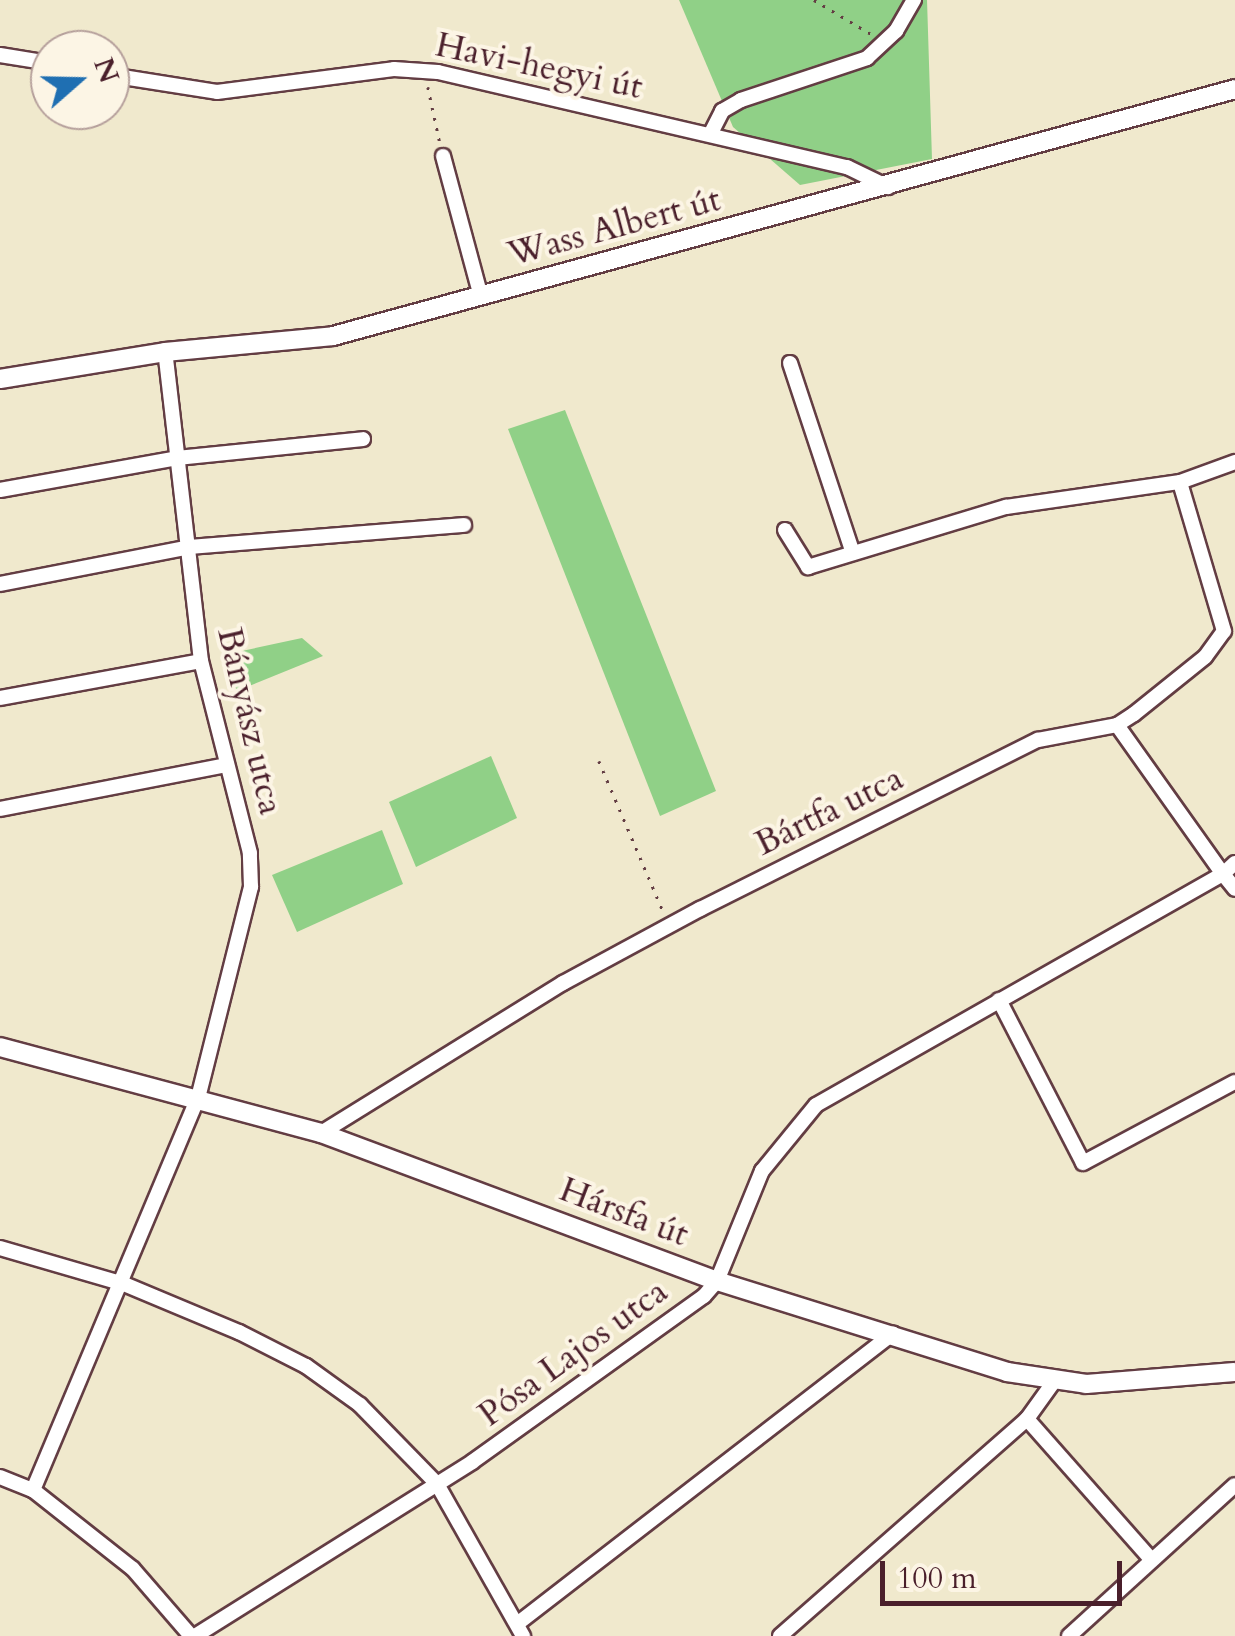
<!DOCTYPE html>
<meta charset="utf-8">
<style>
body{margin:0}
#map{position:relative;width:1235px;height:1636px;overflow:hidden;background:#f0e9cd;font-family:Cardo,serif}
div>[style]{position:absolute}
[style*='--x']{left:calc(var(--x)*1px);top:calc(var(--y)*1px);width:calc(var(--w)*1px);rotate:calc(var(--a)*1deg)}
.green>*{inset:0;background:#90d087}
.path>*{height:2.5px;margin-top:-1.25px;transform-origin:0;background:repeating-linear-gradient(90deg,#633d43 0 2.5px,transparent 0 10.5px)}
.roads{filter:drop-shadow(2px 0 #633d43) drop-shadow(-2px 0 #633d43) drop-shadow(0 2px #633d43) drop-shadow(0 -2px #633d43)}
.minor>*{height:14px;margin:-7px;padding:0 7px;transform-origin:7px;border-radius:7px;background:#fff}
.tertiary>*{height:18px;margin:-9px;padding:0 9px;transform-origin:9px;border-radius:9px;background:#fff}
span{translate:-50% -50%;white-space:nowrap;text-align:center;line-height:1.15;-webkit-text-stroke:8px #fcf5e5;paint-order:stroke}
.street-label{font-size:35px;color:#4a1f2b}
.north{position:absolute;left:30px;top:30px;width:100px;height:100px;box-sizing:border-box;background:#fcf5e5;border:2px solid #b59f9b;border-radius:50%;rotate:70deg;font-size:28px;font-weight:700;line-height:40px;text-align:center;color:#4a1f2b}
.north::after{content:'';display:block;margin:auto;width:35px;height:45px;background:#1f6fb2;clip-path:polygon(50% 0,100% 100%,50% 72%,0 100%)}
.scale{position:absolute;left:880px;top:1561px;width:242px;height:45px;box-sizing:border-box;border:5px solid #4a1f2b;border-top:0;padding-left:12px;font-size:30px;line-height:35px;white-space:nowrap;color:#4a1f2b;-webkit-text-stroke:8px #fcf5e5;paint-order:stroke}
</style>
<div id="map">
<div class="green">
<i style="clip-path:polygon(679px 0,927px 0,932px 159px,800px 185px,733px 127px)"></i>
<i style="clip-path:polygon(565px 410px,716px 791px,660px 816px,508px 429px)"></i>
<i style="clip-path:polygon(302px 638px,323px 656px,237px 691px,223px 655px)"></i>
<i style="clip-path:polygon(491px 756px,517px 818px,416px 867px,389px 802px)"></i>
<i style="clip-path:polygon(382px 830px,403px 884px,297px 932px,272px 875px)"></i>
</div>
<div class="path">
<i style="--x:814;--y:0;--w:66;--a:30.8"></i>
<i style="--x:428;--y:87;--w:57;--a:77.9"></i>
<i style="--x:599;--y:761;--w:163;--a:66.9"></i>
</div>
<div class="roads">
<div class="minor">
<i style="--x:0;--y:55;--w:51;--a:9.1"></i>
<i style="--x:110;--y:75;--w:108;--a:9"></i>
<i style="--x:217;--y:92;--w:178;--a:-7.4"></i>
<i style="--x:394;--y:69;--w:44;--a:3.9"></i>
<i style="--x:438;--y:72;--w:420;--a:13.1"></i>
<i style="--x:847;--y:167;--w:46;--a:26"></i>
<i style="--x:711;--y:133;--w:25;--a:-63"></i>
<i style="--x:722;--y:111;--w:22;--a:-30"></i>
<i style="--x:741;--y:100;--w:133;--a:-18.4"></i>
<i style="--x:867;--y:58;--w:40;--a:-43"></i>
<i style="--x:896;--y:31;--w:36;--a:-60"></i>
<i style="--x:443;--y:156;--w:146;--a:74.9"></i>
<i style="--x:790;--y:363;--w:200;--a:71.7"></i>
<i style="--x:0;--y:490;--w:180;--a:-10.2"></i>
<i style="--x:177;--y:458;--w:187;--a:-5.8"></i>
<i style="--x:785;--y:530;--w:44;--a:58.1"></i>
<i style="--x:808;--y:567;--w:207;--a:-16.9"></i>
<i style="--x:1006;--y:507;--w:176;--a:-8.2"></i>
<i style="--x:1180;--y:482;--w:59;--a:-20"></i>
<i style="--x:0;--y:584;--w:194;--a:-11"></i>
<i style="--x:190;--y:547;--w:275;--a:-4.6"></i>
<i style="--x:0;--y:698;--w:204;--a:-10.4"></i>
<i style="--x:1117;--y:725;--w:183;--a:54.6"></i>
<i style="--x:1223;--y:874;--w:16;--a:-43"></i>
<i style="--x:0;--y:809;--w:231;--a:-11"></i>
<i style="--x:999;--y:1000;--w:183;--a:62.7"></i>
<i style="--x:1083;--y:1163;--w:172;--a:-28.1"></i>
<i style="--x:321;--y:1133;--w:285;--a:-31.8"></i>
<i style="--x:563;--y:983;--w:156;--a:-28.4"></i>
<i style="--x:700;--y:909;--w:378;--a:-26.6"></i>
<i style="--x:1038;--y:740;--w:80;--a:-10.8"></i>
<i style="--x:1117;--y:725;--w:20;--a:-33"></i>
<i style="--x:1134;--y:714;--w:91;--a:-38.8"></i>
<i style="--x:1205;--y:657;--w:32;--a:-54"></i>
<i style="--x:1224;--y:631;--w:155;--a:-106.5"></i>
<i style="--x:0;--y:1248;--w:129;--a:16.2"></i>
<i style="--x:124;--y:1284;--w:125;--a:22.7"></i>
<i style="--x:239;--y:1332;--w:75;--a:26.9"></i>
<i style="--x:306;--y:1366;--w:67;--a:35.8"></i>
<i style="--x:360;--y:1405;--w:110;--a:45.7"></i>
<i style="--x:437;--y:1484;--w:175;--a:60.5"></i>
<i style="--x:1027;--y:1419;--w:187;--a:48.5"></i>
<i style="--x:0;--y:1477;--w:35;--a:22"></i>
<i style="--x:33;--y:1490;--w:127;--a:38.3"></i>
<i style="--x:133;--y:1569;--w:89;--a:49.1"></i>
<i style="--x:33;--y:1490;--w:425;--a:-67.2"></i>
<i style="--x:198;--y:1098;--w:218;--a:-75.9"></i>
<i style="--x:251;--y:887;--w:34;--a:-92"></i>
<i style="--x:250;--y:853;--w:198;--a:-104.3"></i>
<i style="--x:201;--y:661;--w:311;--a:-96.6"></i>
<i style="--x:517;--y:1624;--w:475;--a:-37.7"></i>
<i style="--x:195;--y:1636;--w:327;--a:-32.1"></i>
<i style="--x:472;--y:1462;--w:285;--a:-35.6"></i>
<i style="--x:704;--y:1296;--w:20;--a:-49"></i>
<i style="--x:717;--y:1281;--w:119;--a:-67.8"></i>
<i style="--x:762;--y:1171;--w:85;--a:-50.7"></i>
<i style="--x:816;--y:1105;--w:468;--a:-29.6"></i>
<i style="--x:1223;--y:874;--w:19;--a:51"></i>
<i style="--x:780;--y:1636;--w:329;--a:-41.3"></i>
<i style="--x:1027;--y:1419;--w:48;--a:-54.3"></i>
<i style="--x:1069;--y:1636;--w:224;--a:-42.3"></i>
</div>
<div class="tertiary">
<i style="--x:0;--y:379;--w:167;--a:-9.3"></i>
<i style="--x:165;--y:352;--w:169;--a:-5.4"></i>
<i style="--x:333;--y:336;--w:935;--a:-15.31"></i>
<i style="--x:0;--y:1047;--w:332;--a:15"></i>
<i style="--x:321;--y:1133;--w:423;--a:20.5"></i>
<i style="--x:717;--y:1281;--w:304;--a:17.4"></i>
<i style="--x:1007;--y:1372;--w:80;--a:8.6"></i>
<i style="--x:1086;--y:1384;--w:149;--a:-4.6"></i>
</div>
</div>
<div class="street-label">
<span style="left:539px;top:66px;rotate:12deg">Havi-hegyi út</span>
<span style="left:614px;top:227px;rotate:-15deg">Wass Albert út</span>
<span style="left:250px;top:721px;rotate:77deg">Bányász utca</span>
<span style="left:829px;top:811px;rotate:-26deg">Bártfa utca</span>
<span style="left:624px;top:1212px;rotate:21deg">Hársfa út</span>
<span style="left:573px;top:1353px;rotate:-36deg">Pósa Lajos utca</span>
</div>
<div class="north">N</div>
<div class="scale">100 m</div>
</div>
